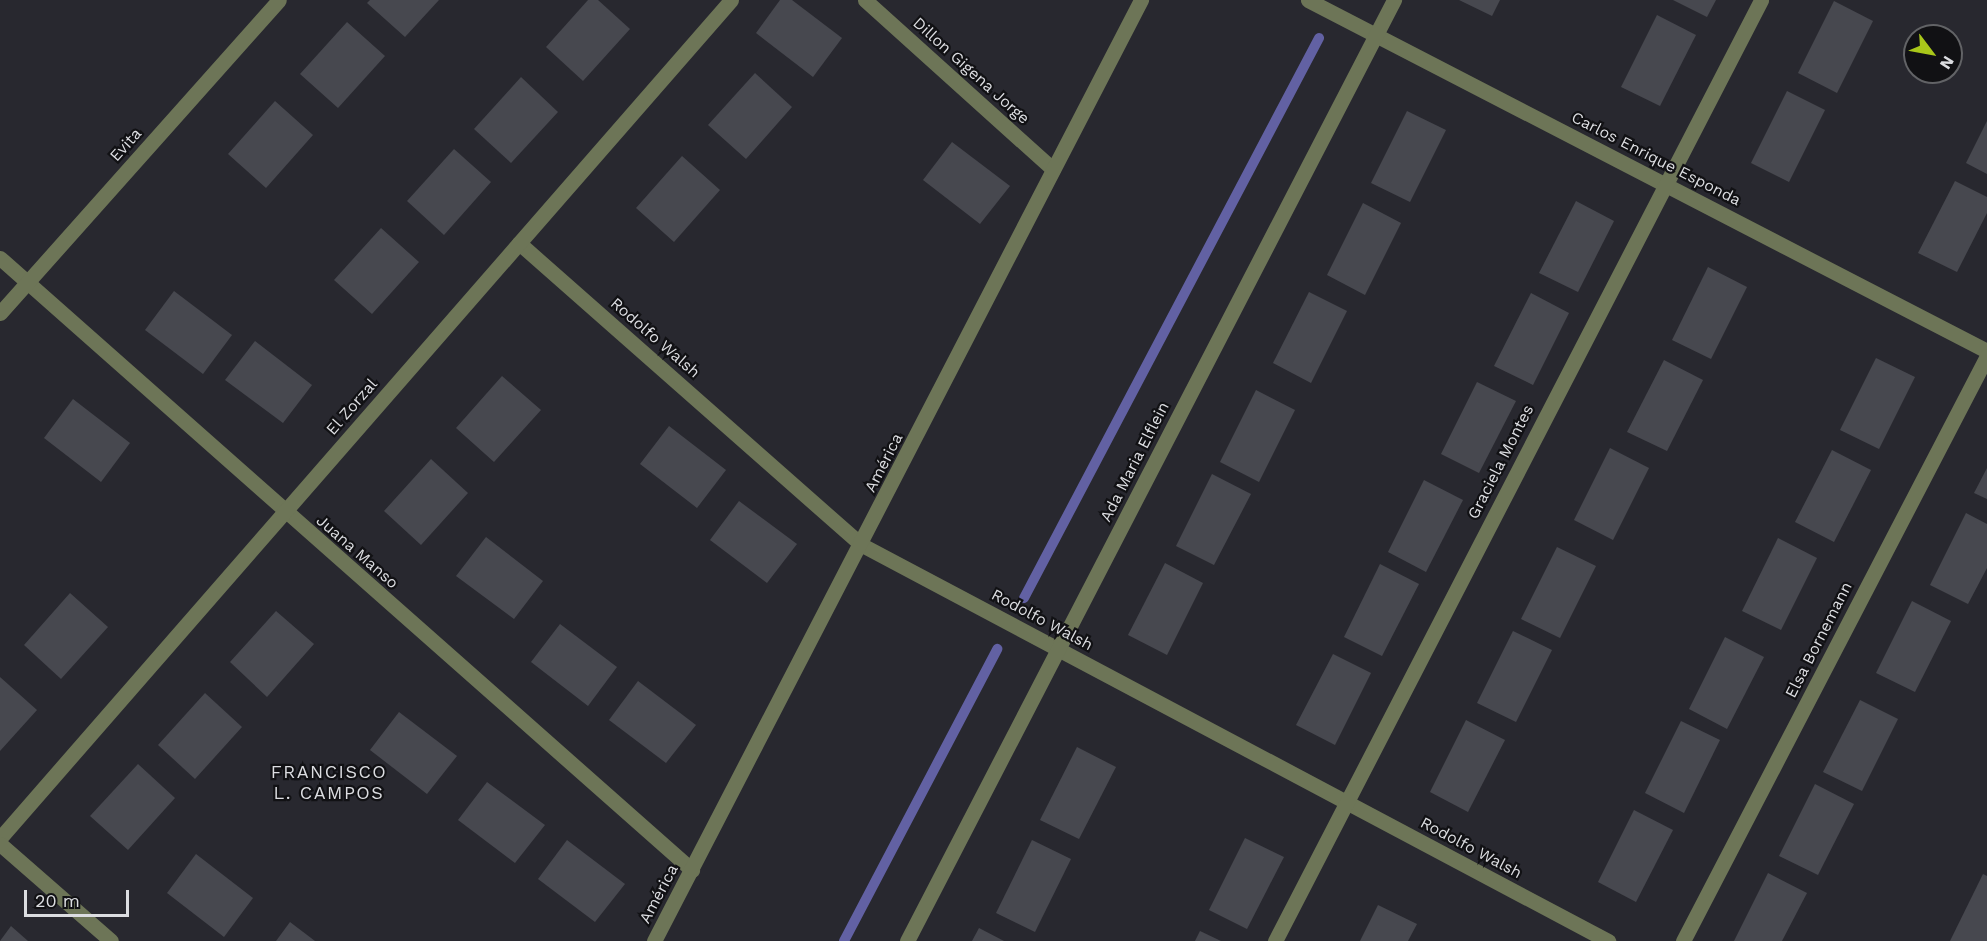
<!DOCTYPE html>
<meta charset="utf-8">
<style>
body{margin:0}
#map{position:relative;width:1987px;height:941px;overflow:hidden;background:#28282f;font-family:"Work Sans",sans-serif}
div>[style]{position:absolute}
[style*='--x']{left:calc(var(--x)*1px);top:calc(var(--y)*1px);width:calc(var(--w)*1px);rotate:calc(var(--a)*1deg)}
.stream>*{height:10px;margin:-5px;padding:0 5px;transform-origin:5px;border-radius:5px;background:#6261a3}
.building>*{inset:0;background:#47484f}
.minor>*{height:15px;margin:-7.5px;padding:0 7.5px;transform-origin:7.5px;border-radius:7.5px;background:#6d7557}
span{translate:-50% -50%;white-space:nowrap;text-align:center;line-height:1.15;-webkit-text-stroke:4.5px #111114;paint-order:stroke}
.street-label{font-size:16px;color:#dcdde1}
.neighbourhood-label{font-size:18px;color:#dcdde1;letter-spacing:1.5px}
.north{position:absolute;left:1903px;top:24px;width:60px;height:60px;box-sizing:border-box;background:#111114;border:2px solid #626366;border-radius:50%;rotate:122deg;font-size:16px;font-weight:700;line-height:24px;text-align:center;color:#dcdde1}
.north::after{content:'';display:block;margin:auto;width:21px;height:27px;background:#a9c71a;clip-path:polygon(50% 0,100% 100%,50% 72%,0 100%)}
.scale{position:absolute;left:24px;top:890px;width:105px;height:27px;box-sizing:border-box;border:3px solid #dcdde1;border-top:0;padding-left:8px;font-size:18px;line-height:21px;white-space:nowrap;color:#dcdde1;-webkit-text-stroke:4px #111114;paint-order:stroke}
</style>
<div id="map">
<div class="stream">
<i style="--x:1024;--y:598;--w:633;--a:-62.22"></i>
<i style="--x:844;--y:941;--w:330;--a:-62.3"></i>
</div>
<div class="building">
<i style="clip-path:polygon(370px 0,439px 0,405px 37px,367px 3px)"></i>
<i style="clip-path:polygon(588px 0,598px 0,630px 29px,583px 81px,546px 47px)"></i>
<i style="clip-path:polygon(780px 0,792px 0,842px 38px,813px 77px,756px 33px)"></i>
<i style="clip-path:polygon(1459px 0,1500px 0,1492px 16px)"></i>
<i style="clip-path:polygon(1673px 0,1716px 0,1707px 17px)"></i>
<i style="clip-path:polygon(1834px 1px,1873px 21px,1837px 93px,1798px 73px)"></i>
<i style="clip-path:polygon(1657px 15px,1696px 35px,1660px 106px,1621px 87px)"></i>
<i style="clip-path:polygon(347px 22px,385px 56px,338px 108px,300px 74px)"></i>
<i style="clip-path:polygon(755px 73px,792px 107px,746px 159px,708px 125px)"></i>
<i style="clip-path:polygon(521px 77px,558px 112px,511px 163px,474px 129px)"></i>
<i style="clip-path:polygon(1787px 91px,1825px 110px,1789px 182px,1751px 163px)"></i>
<i style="clip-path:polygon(275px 101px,313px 135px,266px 188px,228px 154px)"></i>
<i style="clip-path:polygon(1407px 111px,1446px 130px,1410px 202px,1371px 183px)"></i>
<i style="clip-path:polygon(1987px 121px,1987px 174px,1966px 163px)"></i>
<i style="clip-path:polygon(952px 142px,1010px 186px,980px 224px,923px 180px)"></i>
<i style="clip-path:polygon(454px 149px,491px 182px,444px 235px,407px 201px)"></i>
<i style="clip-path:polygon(682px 156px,720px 190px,674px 242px,636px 208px)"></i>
<i style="clip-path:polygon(1955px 181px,1987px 197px,1987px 213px,1957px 272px,1918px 253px)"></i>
<i style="clip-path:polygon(1576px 201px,1614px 221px,1578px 292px,1539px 273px)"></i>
<i style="clip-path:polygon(1363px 203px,1401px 223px,1365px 295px,1327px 275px)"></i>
<i style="clip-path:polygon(381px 228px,419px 262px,372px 314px,334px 280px)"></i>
<i style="clip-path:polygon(1708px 267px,1747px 287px,1711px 359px,1672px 340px)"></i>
<i style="clip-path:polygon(174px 291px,232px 335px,203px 374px,145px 330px)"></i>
<i style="clip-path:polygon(1309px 292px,1347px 311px,1311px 383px,1273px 363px)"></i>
<i style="clip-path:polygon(1531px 293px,1569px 313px,1533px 385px,1494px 366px)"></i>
<i style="clip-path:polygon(255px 341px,312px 385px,283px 423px,225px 380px)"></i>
<i style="clip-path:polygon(1876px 358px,1915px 377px,1879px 449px,1840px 430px)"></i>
<i style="clip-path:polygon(1664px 360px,1703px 380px,1667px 451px,1627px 432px)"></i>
<i style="clip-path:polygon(502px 376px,541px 410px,494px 462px,456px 428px)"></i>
<i style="clip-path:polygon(1477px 382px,1516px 401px,1479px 473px,1441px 454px)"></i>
<i style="clip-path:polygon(1256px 390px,1295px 410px,1259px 482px,1220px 462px)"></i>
<i style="clip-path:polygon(73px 399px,130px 443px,101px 482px,44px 438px)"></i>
<i style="clip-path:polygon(669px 426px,726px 470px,697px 508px,640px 464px)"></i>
<i style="clip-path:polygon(1610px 448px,1649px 468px,1613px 540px,1574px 520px)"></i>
<i style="clip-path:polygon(1832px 450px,1871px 470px,1834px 542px,1795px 522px)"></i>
<i style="clip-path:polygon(431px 459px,468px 493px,421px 545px,384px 511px)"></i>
<i style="clip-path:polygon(1987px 468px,1987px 499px,1974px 493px)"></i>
<i style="clip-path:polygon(1212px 474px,1251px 494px,1214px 565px,1176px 546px)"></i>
<i style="clip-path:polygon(1424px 480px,1463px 500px,1426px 572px,1388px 552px)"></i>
<i style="clip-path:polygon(739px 501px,797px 544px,767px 583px,710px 540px)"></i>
<i style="clip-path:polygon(1966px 513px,1987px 524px,1987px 568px,1968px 604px,1930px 585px)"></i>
<i style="clip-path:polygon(486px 537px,543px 581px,514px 619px,456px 576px)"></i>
<i style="clip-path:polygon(1778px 538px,1817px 558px,1781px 630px,1742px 611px)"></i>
<i style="clip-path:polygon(1557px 547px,1596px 566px,1560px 638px,1521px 619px)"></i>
<i style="clip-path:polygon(1165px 563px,1203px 583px,1167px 655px,1128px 635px)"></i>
<i style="clip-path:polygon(1380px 564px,1419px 584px,1382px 656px,1344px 637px)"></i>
<i style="clip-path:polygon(70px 593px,108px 627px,61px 679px,24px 645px)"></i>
<i style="clip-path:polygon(1912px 601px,1951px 621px,1915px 692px,1876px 673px)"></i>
<i style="clip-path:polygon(276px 611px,314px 644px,267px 697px,230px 662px)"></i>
<i style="clip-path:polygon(560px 624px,617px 667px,588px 706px,531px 662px)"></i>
<i style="clip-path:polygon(1513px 631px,1552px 650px,1516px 722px,1477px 703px)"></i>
<i style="clip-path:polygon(1725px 637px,1764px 657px,1727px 729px,1689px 709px)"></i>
<i style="clip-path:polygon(1333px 654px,1371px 673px,1335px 745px,1296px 725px)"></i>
<i style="clip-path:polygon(0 677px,37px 710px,0 751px)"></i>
<i style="clip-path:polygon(638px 681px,696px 725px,666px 763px,609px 720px)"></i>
<i style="clip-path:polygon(205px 693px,242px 727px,195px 779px,158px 745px)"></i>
<i style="clip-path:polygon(1860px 700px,1898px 719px,1862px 791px,1823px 772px)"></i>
<i style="clip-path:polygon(399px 712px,457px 756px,427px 794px,370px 750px)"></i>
<i style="clip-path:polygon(1466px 720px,1505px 740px,1468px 812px,1430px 792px)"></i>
<i style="clip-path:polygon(1681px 721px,1720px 740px,1684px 813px,1645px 793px)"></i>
<i style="clip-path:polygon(1077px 747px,1116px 767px,1079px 839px,1040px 820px)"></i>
<i style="clip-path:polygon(138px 764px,175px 798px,128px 850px,90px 816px)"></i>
<i style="clip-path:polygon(487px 782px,545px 825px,515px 863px,458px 820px)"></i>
<i style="clip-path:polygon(1815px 784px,1854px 804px,1818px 875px,1779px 856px)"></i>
<i style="clip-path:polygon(1634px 810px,1673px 830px,1636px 902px,1598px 882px)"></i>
<i style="clip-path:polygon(1245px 838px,1284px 857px,1247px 929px,1209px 910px)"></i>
<i style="clip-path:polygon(567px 840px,625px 884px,595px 922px,538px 879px)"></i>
<i style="clip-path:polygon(1032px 840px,1071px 859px,1035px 932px,996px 913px)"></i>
<i style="clip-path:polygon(196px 854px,253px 898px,224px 937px,167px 893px)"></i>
<i style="clip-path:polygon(1768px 873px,1807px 893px,1782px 941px,1734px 941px)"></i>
<i style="clip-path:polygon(1983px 874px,1987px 876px,1987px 941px,1950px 941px)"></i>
<i style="clip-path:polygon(1378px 905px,1417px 924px,1408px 941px,1360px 941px)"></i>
<i style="clip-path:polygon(290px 922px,315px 941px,276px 941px)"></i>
<i style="clip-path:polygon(11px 926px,28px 941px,0 941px)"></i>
<i style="clip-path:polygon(979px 928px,1004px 941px,972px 941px)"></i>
<i style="clip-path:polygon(1200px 931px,1221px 941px,1195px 941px)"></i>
</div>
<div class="minor">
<i style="--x:865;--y:0;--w:253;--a:42"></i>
<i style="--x:1308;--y:0;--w:764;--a:27.34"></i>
<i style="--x:519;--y:243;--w:457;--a:41.4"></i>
<i style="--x:862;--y:545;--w:845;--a:27.96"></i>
<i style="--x:0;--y:258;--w:924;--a:41.49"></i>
<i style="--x:0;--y:313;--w:419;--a:-48.3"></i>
<i style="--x:0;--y:838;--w:1112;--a:-48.9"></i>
<i style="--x:0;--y:844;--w:147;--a:41.1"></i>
<i style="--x:654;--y:941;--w:1060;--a:-62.64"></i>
<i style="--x:907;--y:941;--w:1060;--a:-62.64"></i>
<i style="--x:1275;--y:941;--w:1059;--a:-62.68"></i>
<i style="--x:1683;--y:941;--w:659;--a:-62.54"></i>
</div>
<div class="street-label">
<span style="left:971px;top:71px;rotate:42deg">Dillon Gigena Jorge</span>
<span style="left:126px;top:145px;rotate:-48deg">Evita</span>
<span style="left:1656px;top:159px;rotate:27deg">Carlos Enrique Esponda</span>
<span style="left:655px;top:338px;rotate:41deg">Rodolfo Walsh</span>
<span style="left:352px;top:407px;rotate:-49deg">El Zorzal</span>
<span style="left:1135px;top:462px;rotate:-63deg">Ada Maria Elflein</span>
<span style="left:1501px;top:462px;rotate:-63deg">Graciela Montes</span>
<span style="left:884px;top:463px;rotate:-63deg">América</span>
<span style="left:357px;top:552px;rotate:41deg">Juana Manso</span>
<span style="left:1042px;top:620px;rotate:28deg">Rodolfo Walsh</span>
<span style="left:1819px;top:640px;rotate:-63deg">Elsa Bornemann</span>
<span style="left:1471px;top:848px;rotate:28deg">Rodolfo Walsh</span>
<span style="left:659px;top:894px;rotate:-62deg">América</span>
</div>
<div class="neighbourhood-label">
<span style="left:329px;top:783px">FRANCISCO<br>L. CAMPOS</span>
</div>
<div class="north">N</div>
<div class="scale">20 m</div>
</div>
